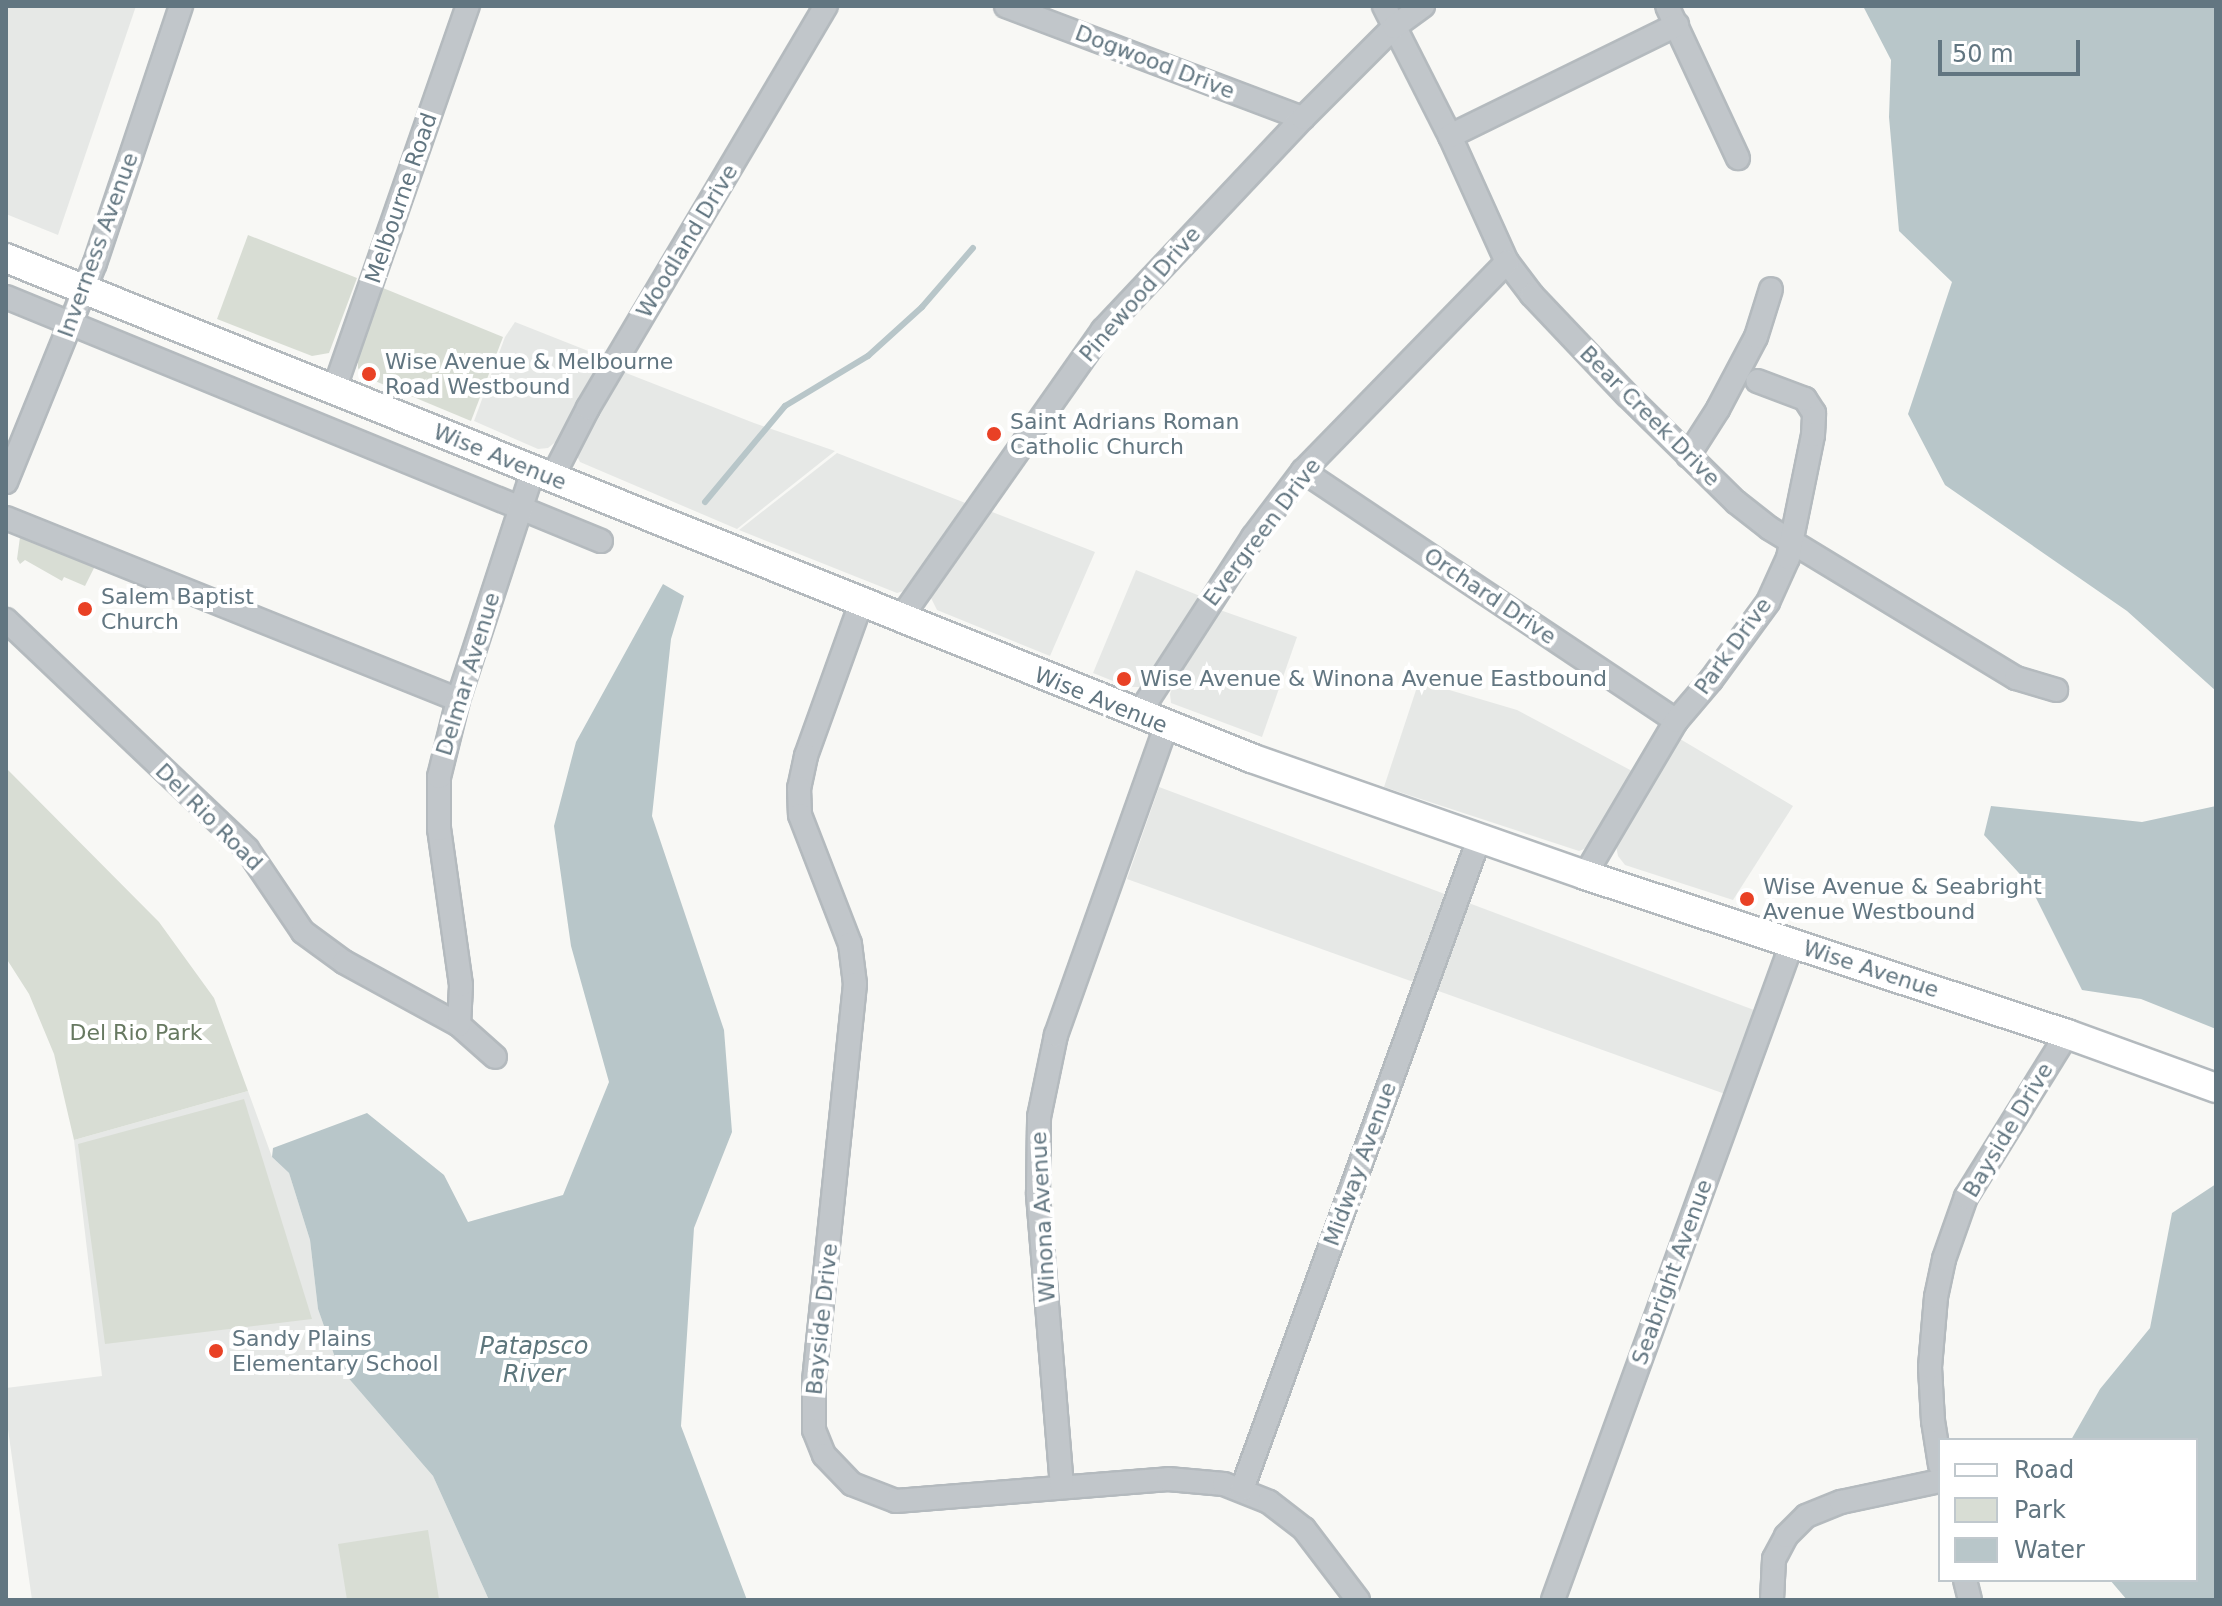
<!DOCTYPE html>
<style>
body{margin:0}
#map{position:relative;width:2222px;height:1606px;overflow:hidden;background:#f8f8f5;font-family:"DejaVu Sans",sans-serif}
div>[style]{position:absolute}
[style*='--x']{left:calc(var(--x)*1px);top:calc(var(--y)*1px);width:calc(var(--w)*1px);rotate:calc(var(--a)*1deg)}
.built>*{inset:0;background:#e6e8e6}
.green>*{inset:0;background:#d8ddd4}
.water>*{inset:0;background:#b8c6c9}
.stream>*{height:6px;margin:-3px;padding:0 3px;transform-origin:3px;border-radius:3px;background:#b8c6c9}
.roads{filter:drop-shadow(2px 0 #b4babe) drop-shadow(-2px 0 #b4babe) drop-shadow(0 2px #b4babe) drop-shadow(0 -2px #b4babe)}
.minor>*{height:22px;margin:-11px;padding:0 11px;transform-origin:11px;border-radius:11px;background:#c1c6ca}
.major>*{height:28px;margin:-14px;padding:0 14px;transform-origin:14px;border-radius:14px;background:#fff}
.dots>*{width:22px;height:22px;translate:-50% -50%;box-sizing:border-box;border:4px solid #fff;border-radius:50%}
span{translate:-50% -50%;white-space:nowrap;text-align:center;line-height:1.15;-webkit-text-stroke:8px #fff;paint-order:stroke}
.street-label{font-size:22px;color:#627681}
.poi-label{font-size:22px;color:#627681}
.left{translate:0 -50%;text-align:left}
.park-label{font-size:22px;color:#677961}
.water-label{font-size:24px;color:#5d767c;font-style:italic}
.frame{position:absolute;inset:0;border:8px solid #627681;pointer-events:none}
.legend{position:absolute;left:1938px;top:1438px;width:260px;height:144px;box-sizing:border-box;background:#fff;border:2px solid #c0c8cd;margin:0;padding:10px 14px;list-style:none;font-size:24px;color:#627681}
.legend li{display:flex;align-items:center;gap:16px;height:40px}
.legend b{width:40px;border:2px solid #c0c8cd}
.scale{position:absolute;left:1938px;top:40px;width:142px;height:36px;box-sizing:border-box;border:4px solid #627681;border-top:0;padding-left:10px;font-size:24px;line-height:28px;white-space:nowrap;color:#627681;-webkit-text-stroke:6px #fff;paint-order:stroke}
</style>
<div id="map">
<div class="built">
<i style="clip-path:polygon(6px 6px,136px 6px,58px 235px,6px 214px)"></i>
<i style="clip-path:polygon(515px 322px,606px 358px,558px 440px,548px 448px,538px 449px,474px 421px,505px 337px)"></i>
<i style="clip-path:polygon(621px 371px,754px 423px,835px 451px,737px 529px,580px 462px,576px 454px,578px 444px)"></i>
<i style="clip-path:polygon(837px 453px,968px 504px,907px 590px,897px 593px,739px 530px)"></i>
<i style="clip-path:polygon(987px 510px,1095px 552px,1050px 656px,937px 610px,931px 598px,932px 585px)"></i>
<i style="clip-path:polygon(1136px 570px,1200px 596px,1140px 687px,1128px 687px,1093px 673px)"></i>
<i style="clip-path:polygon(1220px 610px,1297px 637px,1262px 737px,1171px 703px,1170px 694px,1176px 678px)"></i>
<i style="clip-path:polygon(1419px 681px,1517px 710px,1634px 772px,1592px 846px,1579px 851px,1384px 787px)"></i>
<i style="clip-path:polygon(1675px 736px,1793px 806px,1733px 900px,1625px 865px,1618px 856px,1616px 846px,1623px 829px)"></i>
<i style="clip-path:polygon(1159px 787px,1754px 1010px,1725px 1094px,1127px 879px)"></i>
<i style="clip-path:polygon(248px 1091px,272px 1157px,289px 1173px,310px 1240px,318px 1309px,338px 1366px,433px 1476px,489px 1600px,32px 1600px,6px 1415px,6px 1388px,102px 1376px,74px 1140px)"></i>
</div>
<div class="green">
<i style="clip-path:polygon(248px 235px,357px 278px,329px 353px,312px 356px,217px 319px)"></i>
<i style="clip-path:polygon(383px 288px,503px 337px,471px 421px,363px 376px,358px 368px,358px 357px)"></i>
<i style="clip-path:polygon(20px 537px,95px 566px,85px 586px,64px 577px,62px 581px,25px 560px,20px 564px,17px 559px)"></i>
<i style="clip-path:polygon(6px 768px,159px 922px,214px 998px,248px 1091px,74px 1140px,54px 1054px,29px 994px,6px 958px)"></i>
<i style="clip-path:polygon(244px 1099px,312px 1319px,105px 1344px,78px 1144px)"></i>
<i style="clip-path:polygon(428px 1530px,439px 1599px,347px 1600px,338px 1544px)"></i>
</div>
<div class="water">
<i style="clip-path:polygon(1863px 6px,2216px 6px,2216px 691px,2127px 611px,1945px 485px,1908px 414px,1952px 282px,1899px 231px,1889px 117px,1891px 60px)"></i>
<i style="clip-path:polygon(663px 584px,684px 596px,671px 639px,652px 816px,724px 1030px,732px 1132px,694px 1228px,681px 1426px,747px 1600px,489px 1600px,433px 1476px,338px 1366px,318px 1309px,310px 1240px,289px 1173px,272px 1157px,273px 1148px,367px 1113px,444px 1175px,468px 1222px,563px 1195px,609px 1082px,571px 946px,554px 826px,576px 742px)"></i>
<i style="clip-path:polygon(1991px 806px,2142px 822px,2216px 806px,2216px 1029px,2141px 999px,2082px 990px,2029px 884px,1984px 835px)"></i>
<i style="clip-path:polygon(2216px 1184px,2216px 1600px,2127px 1600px,2110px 1580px,2196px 1580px,2196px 1440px,2071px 1440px,2100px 1389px,2150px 1328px,2172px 1213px)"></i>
</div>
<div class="stream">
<i style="--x:705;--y:502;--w:125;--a:-50.2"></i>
<i style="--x:785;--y:406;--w:97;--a:-31.1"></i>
<i style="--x:868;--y:356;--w:73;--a:-42.2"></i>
<i style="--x:922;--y:307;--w:78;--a:-49.2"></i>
</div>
<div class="roads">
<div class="minor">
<i style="--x:1006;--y:6;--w:317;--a:20.7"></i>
<i style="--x:1384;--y:6;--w:146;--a:63.1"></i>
<i style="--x:1450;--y:136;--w:138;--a:65.7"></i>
<i style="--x:1507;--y:262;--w:41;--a:52.9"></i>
<i style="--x:1532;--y:295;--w:138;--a:46.5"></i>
<i style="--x:1627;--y:395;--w:153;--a:44.5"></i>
<i style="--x:1736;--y:502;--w:42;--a:38.2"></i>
<i style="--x:1769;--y:528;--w:289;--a:31.3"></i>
<i style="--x:2016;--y:678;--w:42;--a:16.7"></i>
<i style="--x:1667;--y:6;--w:168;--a:65"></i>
<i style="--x:1450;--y:136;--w:253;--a:-26.1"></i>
<i style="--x:6;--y:297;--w:643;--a:22.3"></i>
<i style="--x:334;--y:390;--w:407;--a:-70.8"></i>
<i style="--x:1688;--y:456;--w:56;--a:-57.4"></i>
<i style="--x:1718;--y:409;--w:81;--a:-62.2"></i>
<i style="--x:1756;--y:337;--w:50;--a:-72.6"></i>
<i style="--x:1303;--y:471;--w:449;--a:33.8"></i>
<i style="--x:552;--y:478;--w:79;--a:-62.8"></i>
<i style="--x:588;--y:408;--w:467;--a:-59.4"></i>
<i style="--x:6;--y:482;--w:236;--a:-67.9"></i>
<i style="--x:95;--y:263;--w:271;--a:-71.5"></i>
<i style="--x:6;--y:518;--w:487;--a:21.9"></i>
<i style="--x:861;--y:603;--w:163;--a:109.8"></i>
<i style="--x:806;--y:756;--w:33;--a:102"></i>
<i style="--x:799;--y:788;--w:27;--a:88"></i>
<i style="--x:800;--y:815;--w:138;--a:68.8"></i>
<i style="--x:850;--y:944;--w:40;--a:82.9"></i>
<i style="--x:855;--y:984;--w:399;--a:95.9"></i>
<i style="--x:814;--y:1381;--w:49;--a:90"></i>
<i style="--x:814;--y:1430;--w:27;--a:68"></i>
<i style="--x:824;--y:1455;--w:40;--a:46"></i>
<i style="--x:852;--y:1484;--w:47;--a:21.1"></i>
<i style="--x:896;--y:1501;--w:273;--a:-4.6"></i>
<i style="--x:1168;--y:1479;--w:56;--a:5.1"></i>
<i style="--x:1224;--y:1484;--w:48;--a:21.8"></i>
<i style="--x:1269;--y:1502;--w:44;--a:37.6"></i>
<i style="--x:1304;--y:1529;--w:89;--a:52.7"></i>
<i style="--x:900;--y:619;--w:353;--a:-54.9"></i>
<i style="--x:1103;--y:330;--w:291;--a:-46.7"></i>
<i style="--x:1303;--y:118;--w:129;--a:-45"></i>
<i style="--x:1394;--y:27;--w:36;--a:-36"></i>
<i style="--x:6;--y:620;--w:332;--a:43.5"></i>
<i style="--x:247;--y:849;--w:100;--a:56"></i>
<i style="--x:303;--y:932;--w:51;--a:36.2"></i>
<i style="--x:344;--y:962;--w:131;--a:28.7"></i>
<i style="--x:459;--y:1025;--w:48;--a:41.6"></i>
<i style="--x:1138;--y:715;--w:212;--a:-57.1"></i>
<i style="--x:1253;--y:537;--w:83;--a:-52.9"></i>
<i style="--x:1303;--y:471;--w:292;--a:-45.7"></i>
<i style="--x:1585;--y:875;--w:179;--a:-59.4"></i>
<i style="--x:1676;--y:721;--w:54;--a:-49.5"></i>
<i style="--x:1711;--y:680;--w:97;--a:-53.8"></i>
<i style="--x:1768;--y:602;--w:48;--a:-65.6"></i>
<i style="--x:1788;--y:558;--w:126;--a:-78.5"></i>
<i style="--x:1813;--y:435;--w:22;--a:-87"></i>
<i style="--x:1814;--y:413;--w:17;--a:-123"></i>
<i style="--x:1805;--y:399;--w:51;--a:-159.4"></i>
<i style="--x:459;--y:1025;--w:40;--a:-87.1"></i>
<i style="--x:461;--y:985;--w:158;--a:-98"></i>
<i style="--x:439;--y:829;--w:52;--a:-90"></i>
<i style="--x:439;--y:777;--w:79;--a:-76.1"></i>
<i style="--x:458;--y:700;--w:241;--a:-71.9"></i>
<i style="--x:1940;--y:1465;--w:45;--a:-99"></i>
<i style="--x:1933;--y:1421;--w:54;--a:-93.2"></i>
<i style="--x:1930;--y:1367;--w:70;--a:-85.1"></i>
<i style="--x:1936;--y:1297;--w:39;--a:-78"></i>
<i style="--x:1944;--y:1259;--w:66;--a:-70.5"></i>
<i style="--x:1966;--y:1197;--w:192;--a:-58.2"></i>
<i style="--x:1062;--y:1487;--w:295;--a:-94.7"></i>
<i style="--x:1038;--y:1193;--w:76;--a:-89.2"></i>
<i style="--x:1039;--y:1117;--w:84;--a:-78.3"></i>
<i style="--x:1056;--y:1035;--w:328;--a:-70.4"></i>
<i style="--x:1242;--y:1489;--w:692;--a:-69.97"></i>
<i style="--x:1965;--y:1580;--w:21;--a:76"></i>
<i style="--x:1553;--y:1600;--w:699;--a:-70.01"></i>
<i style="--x:1772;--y:1600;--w:41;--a:-87.2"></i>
<i style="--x:1774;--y:1559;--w:26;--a:-62"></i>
<i style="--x:1786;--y:1536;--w:28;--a:-45"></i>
<i style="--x:1806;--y:1516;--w:38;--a:-22"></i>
<i style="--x:1841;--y:1502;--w:101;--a:-12"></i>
</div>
<div class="major">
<i style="--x:6;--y:258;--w:1342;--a:21.88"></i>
<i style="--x:1251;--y:758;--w:354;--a:19.3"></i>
<i style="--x:1585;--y:875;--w:508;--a:18.26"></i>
<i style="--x:2067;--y:1034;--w:158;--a:19.9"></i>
</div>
</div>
<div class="dots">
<i style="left:369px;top:374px;background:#e94125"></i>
<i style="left:994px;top:434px;background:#e94125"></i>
<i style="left:85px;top:609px;background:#e94125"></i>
<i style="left:1124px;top:679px;background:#e94125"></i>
<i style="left:1747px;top:899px;background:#e94125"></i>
<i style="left:216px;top:1351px;background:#e94125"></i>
</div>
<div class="street-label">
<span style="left:1155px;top:62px;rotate:21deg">Dogwood Drive</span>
<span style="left:401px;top:198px;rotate:-71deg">Melbourne Road</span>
<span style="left:687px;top:241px;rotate:-59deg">Woodland Drive</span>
<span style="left:98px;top:245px;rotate:-70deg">Inverness Avenue</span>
<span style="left:1140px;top:294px;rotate:-49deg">Pinewood Drive</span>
<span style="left:1650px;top:416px;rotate:45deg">Bear Creek Drive</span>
<span style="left:500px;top:457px;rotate:22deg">Wise Avenue</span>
<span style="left:1262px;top:532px;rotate:-53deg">Evergreen Drive</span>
<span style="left:1490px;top:596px;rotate:34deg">Orchard Drive</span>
<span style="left:1733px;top:646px;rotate:-54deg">Park Drive</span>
<span style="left:468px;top:674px;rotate:-73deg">Delmar Avenue</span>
<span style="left:1101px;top:700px;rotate:22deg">Wise Avenue</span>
<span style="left:209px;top:817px;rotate:45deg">Del Rio Road</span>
<span style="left:1871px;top:969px;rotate:18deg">Wise Avenue</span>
<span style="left:2008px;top:1130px;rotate:-59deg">Bayside Drive</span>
<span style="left:1360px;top:1164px;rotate:-70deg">Midway Avenue</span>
<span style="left:1043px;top:1217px;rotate:-93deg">Winona Avenue</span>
<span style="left:1672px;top:1272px;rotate:-70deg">Seabright Avenue</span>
<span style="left:822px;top:1319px;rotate:-84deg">Bayside Drive</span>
</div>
<div class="poi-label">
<span class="left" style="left:385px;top:374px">Wise Avenue &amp; Melbourne<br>Road Westbound</span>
<span class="left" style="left:1010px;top:434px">Saint Adrians Roman<br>Catholic Church</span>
<span class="left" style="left:101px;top:609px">Salem Baptist<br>Church</span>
<span class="left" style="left:1140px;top:679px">Wise Avenue &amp; Winona Avenue Eastbound</span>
<span class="left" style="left:1763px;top:899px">Wise Avenue &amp; Seabright<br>Avenue Westbound</span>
<span class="left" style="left:232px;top:1351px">Sandy Plains<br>Elementary School</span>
</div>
<div class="park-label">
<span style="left:136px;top:1033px">Del Rio Park</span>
</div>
<div class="water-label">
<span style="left:534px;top:1361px">Patapsco<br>River</span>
</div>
<div class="frame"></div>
<ul class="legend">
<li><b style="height:10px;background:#fff"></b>Road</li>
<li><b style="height:22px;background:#d8ddd4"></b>Park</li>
<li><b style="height:22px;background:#b8c6c9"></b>Water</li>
</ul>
<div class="scale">50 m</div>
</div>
